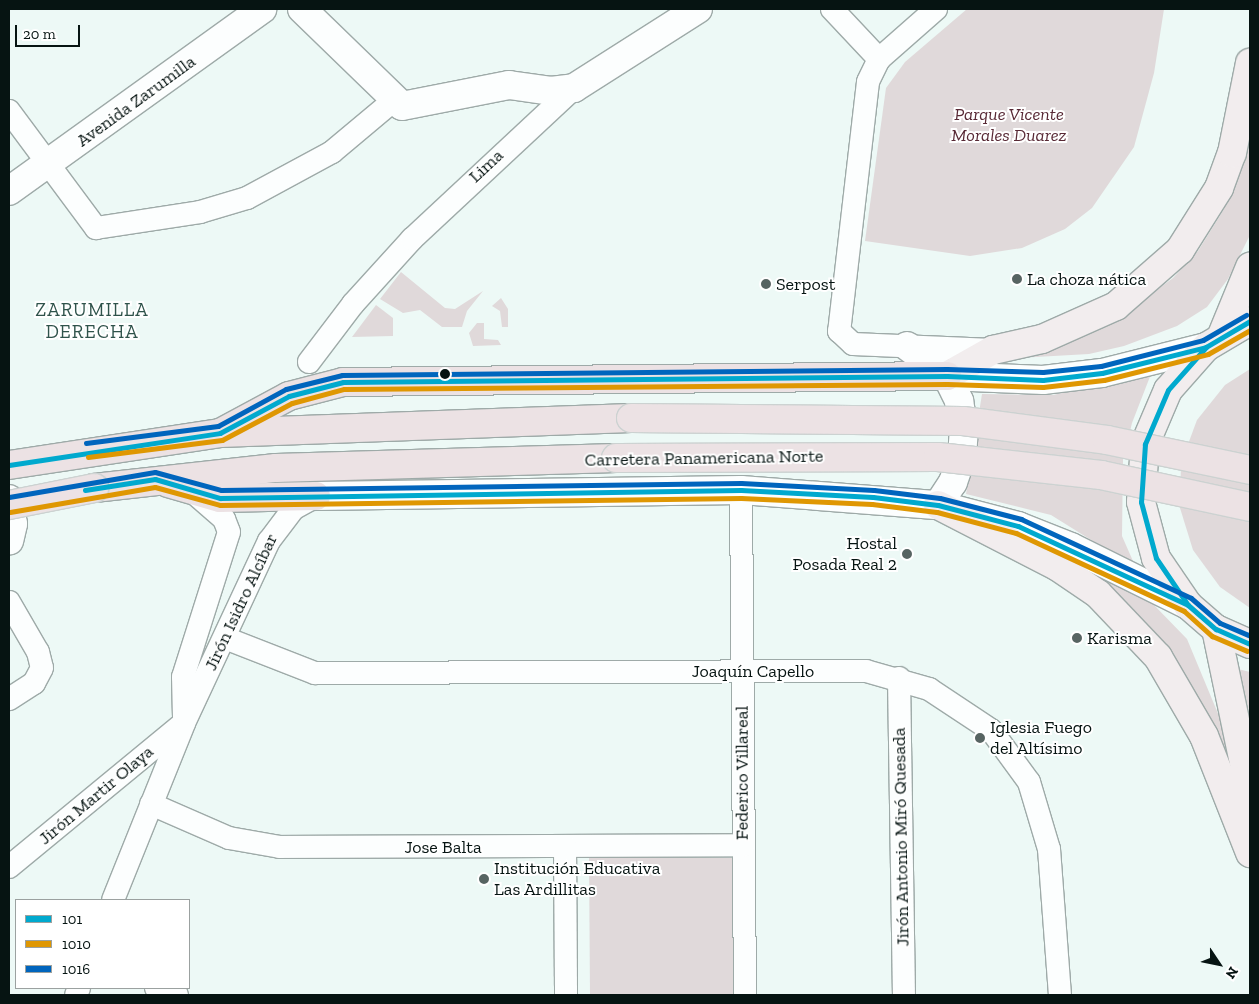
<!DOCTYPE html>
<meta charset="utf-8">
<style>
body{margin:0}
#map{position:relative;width:1259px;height:1004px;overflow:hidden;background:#edf9f6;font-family:"Zilla Slab",serif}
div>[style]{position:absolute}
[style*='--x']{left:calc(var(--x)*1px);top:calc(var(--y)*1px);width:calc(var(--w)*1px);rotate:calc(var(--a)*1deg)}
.green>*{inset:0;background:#e0d9da}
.roads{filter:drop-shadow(1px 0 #9eaaa8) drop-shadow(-1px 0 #9eaaa8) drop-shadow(0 1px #9eaaa8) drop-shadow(0 -1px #9eaaa8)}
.street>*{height:22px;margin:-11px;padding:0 11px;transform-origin:11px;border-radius:11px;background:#fcfefe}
.secondary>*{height:28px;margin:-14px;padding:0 14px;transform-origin:14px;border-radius:14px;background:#fcfefe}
.primary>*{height:28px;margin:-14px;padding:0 14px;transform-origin:14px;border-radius:14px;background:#f2edee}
.highway>*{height:28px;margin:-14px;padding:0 14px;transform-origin:14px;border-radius:14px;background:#ece2e4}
.bridges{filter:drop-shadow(1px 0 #ccd2d1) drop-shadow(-1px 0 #ccd2d1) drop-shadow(0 1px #ccd2d1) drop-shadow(0 -1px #ccd2d1)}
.highway-bridge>*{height:28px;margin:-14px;padding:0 14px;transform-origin:14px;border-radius:14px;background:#ece2e4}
.bus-1>*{height:5px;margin:-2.5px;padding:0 2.5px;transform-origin:2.5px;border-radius:2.5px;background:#00a9ce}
.bus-2>*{height:5px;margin:-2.5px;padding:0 2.5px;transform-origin:2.5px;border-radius:2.5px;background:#df9702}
.bus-3>*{height:5px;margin:-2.5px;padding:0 2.5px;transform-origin:2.5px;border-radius:2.5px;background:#0065bd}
.dots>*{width:14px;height:14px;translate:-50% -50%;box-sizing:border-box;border:2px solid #fff;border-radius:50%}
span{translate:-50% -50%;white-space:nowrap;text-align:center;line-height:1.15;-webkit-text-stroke:4px #fff;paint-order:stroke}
.street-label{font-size:18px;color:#061412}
.park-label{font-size:18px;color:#582935;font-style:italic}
.poi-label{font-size:18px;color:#061412}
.left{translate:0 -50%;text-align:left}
.right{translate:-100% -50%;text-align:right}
.neighbourhood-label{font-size:19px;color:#2f534b;letter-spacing:1px}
.frame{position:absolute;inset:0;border:10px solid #061412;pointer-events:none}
.legend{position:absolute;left:15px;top:899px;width:175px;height:90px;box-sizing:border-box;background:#fff;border:1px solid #9ba1a0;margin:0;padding:6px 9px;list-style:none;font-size:15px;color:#061412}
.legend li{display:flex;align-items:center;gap:10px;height:25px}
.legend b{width:25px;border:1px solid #9ba1a0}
.north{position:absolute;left:1194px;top:939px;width:50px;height:50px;-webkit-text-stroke:4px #fff;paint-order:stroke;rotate:124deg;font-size:14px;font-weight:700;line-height:20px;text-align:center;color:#061412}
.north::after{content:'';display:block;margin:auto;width:18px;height:22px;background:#061412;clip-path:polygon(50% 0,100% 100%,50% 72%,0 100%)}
.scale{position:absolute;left:15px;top:25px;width:65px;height:22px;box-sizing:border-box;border:2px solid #061412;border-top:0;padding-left:6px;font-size:15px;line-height:18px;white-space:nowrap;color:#061412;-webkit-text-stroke:4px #fff;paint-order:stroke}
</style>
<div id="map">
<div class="green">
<i style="clip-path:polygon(967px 9px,1164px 9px,1154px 73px,1134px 147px,1092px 208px,1065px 229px,1022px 248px,970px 256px,865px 241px,886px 88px,905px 62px)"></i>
<i style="clip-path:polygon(1250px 140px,1250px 235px,1228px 279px,1207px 307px,1177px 326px,1124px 346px,1089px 354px,1018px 358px,1113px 322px,1173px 278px,1198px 251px,1224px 209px)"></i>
<i style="clip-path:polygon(401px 272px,445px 308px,455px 309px,483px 291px,467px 311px,462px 327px,442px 327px,420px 310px,403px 313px,380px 299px)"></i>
<i style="clip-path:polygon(501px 298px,508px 309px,508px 327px,502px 327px,500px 311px,492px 306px)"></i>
<i style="clip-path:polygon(376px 305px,393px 318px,393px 336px,352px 337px)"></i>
<i style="clip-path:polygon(477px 323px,484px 323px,484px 339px,498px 340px,501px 345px,473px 346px,469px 333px)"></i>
<i style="clip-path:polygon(1250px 369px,1250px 608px,1220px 587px,1193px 550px,1180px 508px,1181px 463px,1197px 420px,1225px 385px)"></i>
<i style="clip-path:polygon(1151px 374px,1132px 423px,1123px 460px,1122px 536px,1136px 568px,1051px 515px,966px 494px,982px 394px,1053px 395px)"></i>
<i style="clip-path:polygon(1086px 566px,1153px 604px,1187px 639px,1224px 728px,1228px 791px,1219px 747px,1083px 572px)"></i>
<i style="clip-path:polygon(1238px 669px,1250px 672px,1250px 715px)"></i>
<i style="clip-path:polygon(589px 858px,736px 858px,735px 995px,590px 995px)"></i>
</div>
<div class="roads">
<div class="street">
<i style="--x:832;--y:9;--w:69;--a:46.8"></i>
<i style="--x:936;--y:9;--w:76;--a:138.7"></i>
<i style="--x:879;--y:59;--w:25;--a:116"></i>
<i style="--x:868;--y:82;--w:251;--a:96.6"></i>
<i style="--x:839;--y:331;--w:19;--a:43"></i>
<i style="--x:853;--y:344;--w:140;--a:2.5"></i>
<i style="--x:9;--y:111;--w:146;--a:53.4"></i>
<i style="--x:96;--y:228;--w:105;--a:-8.7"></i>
<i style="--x:200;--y:212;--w:49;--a:-16.6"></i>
<i style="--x:247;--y:198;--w:97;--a:-28.4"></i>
<i style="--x:332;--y:152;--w:80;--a:-39.9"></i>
<i style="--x:309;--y:362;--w:73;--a:-52.8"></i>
<i style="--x:353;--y:304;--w:88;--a:-47.8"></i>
<i style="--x:412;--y:239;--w:221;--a:-43"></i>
<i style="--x:741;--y:490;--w:505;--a:89.55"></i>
<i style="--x:9;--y:602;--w:58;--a:59.9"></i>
<i style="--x:38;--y:652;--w:16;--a:76"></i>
<i style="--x:42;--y:668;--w:17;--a:118"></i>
<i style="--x:34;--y:683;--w:30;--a:147"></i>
<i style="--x:225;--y:638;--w:97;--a:21.3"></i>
<i style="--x:315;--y:673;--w:551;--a:-0.21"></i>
<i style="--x:866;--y:671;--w:66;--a:15.9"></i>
<i style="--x:929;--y:689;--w:74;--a:33.5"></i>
<i style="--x:991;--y:730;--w:64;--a:53.8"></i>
<i style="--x:1029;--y:782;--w:70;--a:73.4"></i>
<i style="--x:1049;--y:849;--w:146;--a:85.7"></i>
<i style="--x:899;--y:678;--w:317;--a:89.1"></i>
<i style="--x:184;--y:717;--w:40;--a:-91.4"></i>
<i style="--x:183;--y:677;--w:152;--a:-72.4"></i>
<i style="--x:229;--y:532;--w:14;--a:-111"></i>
<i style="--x:224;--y:519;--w:40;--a:-139"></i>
<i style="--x:151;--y:804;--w:85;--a:23.6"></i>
<i style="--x:229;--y:838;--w:52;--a:10"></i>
<i style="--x:280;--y:847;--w:463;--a:-0.2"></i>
<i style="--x:565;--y:846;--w:149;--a:89.6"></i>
<i style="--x:9;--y:867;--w:223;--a:-39.5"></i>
<i style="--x:113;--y:900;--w:191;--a:-68.1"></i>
<i style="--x:184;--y:723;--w:201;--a:-65"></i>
<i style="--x:269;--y:541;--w:40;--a:-53"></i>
<i style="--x:293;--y:509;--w:26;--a:-29"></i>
<i style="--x:156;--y:988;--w:22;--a:18"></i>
<i style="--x:76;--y:995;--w:8;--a:-67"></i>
</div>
<div class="secondary">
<i style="--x:302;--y:9;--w:139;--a:44.1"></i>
<i style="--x:402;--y:106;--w:109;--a:-11.1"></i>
<i style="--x:509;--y:85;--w:42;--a:8.1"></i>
<i style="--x:551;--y:91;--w:23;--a:-7"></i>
<i style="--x:574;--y:88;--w:147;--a:-32.5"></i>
<i style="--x:9;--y:191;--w:312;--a:-35.7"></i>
<i style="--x:907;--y:346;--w:50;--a:36.9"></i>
<i style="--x:947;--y:376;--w:28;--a:64"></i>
<i style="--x:959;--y:401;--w:27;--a:80"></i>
<i style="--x:964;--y:428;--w:28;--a:94"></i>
<i style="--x:962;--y:456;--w:28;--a:109"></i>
<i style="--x:953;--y:482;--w:27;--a:123"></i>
<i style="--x:947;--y:376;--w:96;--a:2.4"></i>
<i style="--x:1043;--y:380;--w:59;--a:-6.8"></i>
<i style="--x:1102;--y:373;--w:107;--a:-14"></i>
<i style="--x:316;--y:496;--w:425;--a:-0.8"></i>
<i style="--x:741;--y:490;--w:198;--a:4.4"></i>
<i style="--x:938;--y:505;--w:83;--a:14.7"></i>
<i style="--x:1018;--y:526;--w:57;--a:21.6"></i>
<i style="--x:1071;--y:547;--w:131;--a:26.4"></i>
<i style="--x:9;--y:499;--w:25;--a:81"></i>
<i style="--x:13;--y:524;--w:17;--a:103"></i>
</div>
<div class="primary">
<i style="--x:1250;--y:321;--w:51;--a:149.4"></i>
<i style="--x:1206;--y:347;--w:57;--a:131.5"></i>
<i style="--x:1168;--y:390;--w:59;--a:113.1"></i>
<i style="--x:1145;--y:444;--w:58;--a:93.9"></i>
<i style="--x:1141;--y:502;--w:58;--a:75"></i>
<i style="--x:1156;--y:558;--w:57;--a:55.8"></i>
<i style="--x:1188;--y:605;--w:37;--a:41"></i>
<i style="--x:1216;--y:629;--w:37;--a:24"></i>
<i style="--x:1222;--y:335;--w:74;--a:-67.6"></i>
<i style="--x:947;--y:376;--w:53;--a:-29.5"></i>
<i style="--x:993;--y:350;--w:50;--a:-12.7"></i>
<i style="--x:1042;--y:339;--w:81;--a:-24"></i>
<i style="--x:1116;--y:306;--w:85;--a:-41.2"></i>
<i style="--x:1180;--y:250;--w:73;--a:-57.8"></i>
<i style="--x:1219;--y:188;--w:37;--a:-70"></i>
<i style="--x:1232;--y:153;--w:92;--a:-78.7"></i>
<i style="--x:938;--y:505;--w:135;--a:27.3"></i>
<i style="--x:1058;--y:567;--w:48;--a:34"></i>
<i style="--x:1098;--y:594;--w:87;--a:46.4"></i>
<i style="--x:1158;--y:657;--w:91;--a:59.8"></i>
<i style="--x:1204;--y:736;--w:126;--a:68.5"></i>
<i style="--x:1216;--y:629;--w:152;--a:78.2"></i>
<i style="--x:1247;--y:778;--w:43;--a:86"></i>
</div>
<div class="highway">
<i style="--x:220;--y:433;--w:78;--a:-28.2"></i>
<i style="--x:289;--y:396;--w:56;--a:-14.5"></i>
<i style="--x:343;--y:382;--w:604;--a:-0.57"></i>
<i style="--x:9;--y:465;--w:213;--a:-8.6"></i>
<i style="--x:220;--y:433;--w:411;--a:-2.1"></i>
<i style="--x:168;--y:483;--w:54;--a:16.1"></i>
<i style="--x:220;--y:498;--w:96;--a:-1.2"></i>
<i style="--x:94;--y:488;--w:183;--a:-6.3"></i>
<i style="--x:276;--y:468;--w:340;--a:-1.7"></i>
</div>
</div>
<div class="bridges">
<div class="highway-bridge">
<i style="--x:631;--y:418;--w:332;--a:0.5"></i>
<i style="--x:963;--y:421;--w:145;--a:7.5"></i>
<i style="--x:1107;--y:440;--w:146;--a:11.8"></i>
<i style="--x:616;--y:458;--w:322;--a:-0.2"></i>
<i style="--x:938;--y:457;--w:164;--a:6.3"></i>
<i style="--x:1101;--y:475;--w:152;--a:12.1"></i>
<i style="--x:9;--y:505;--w:87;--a:-11.3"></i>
</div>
</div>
<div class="bus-1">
<i style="--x:1250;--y:321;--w:51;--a:149.4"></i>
<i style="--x:1206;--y:347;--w:57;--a:131.5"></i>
<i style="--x:1168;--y:390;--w:59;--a:113.1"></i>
<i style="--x:1145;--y:444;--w:58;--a:93.9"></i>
<i style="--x:1141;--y:502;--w:58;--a:75"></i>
<i style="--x:1156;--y:558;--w:57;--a:55.8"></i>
<i style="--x:1188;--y:605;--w:37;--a:41"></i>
<i style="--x:1216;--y:629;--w:37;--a:24"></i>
<i style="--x:9;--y:465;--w:213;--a:-8.6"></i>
<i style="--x:220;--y:433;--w:78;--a:-28.2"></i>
<i style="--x:289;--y:396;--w:56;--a:-14.5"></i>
<i style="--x:343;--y:382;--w:604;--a:-0.57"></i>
<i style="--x:947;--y:376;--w:96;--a:2.4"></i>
<i style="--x:1043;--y:380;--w:59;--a:-6.8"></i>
<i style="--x:1102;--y:373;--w:107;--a:-14"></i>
<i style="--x:85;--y:490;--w:71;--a:-8.9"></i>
<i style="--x:155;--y:479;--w:68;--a:16.3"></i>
<i style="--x:220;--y:498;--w:521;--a:-0.88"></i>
<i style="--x:741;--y:490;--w:132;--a:3"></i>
<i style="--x:873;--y:497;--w:65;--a:7"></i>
<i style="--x:938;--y:505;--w:83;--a:14.7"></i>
<i style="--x:1018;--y:526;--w:187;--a:24.9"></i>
</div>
<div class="bus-2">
<i style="--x:88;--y:457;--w:135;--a:-7.2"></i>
<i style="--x:222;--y:440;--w:79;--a:-27.9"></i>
<i style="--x:292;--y:403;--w:54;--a:-15.1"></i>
<i style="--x:344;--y:389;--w:603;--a:-0.48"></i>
<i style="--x:947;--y:384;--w:96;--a:1.8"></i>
<i style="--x:1043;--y:387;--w:61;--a:-6.5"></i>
<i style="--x:1104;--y:380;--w:107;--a:-14"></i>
<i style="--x:1208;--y:354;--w:48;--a:-29.7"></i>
<i style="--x:10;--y:512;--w:147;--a:-9.8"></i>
<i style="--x:155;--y:487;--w:67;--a:15.5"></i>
<i style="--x:220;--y:505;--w:521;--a:-0.77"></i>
<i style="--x:741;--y:498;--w:131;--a:2.6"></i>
<i style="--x:872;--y:504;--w:65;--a:7"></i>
<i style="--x:937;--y:512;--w:82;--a:14.9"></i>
<i style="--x:1016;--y:533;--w:185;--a:24.9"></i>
<i style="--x:1184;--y:611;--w:38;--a:42"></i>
<i style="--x:1212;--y:636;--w:38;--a:23"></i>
</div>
<div class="bus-3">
<i style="--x:86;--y:443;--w:133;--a:-7.3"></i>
<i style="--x:218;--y:426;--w:77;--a:-28.6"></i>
<i style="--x:286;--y:389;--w:58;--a:-14"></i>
<i style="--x:342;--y:375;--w:605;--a:-0.57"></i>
<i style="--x:947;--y:369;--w:96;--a:1.8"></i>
<i style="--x:1043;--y:372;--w:58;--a:-5.9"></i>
<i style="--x:1101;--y:366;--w:105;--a:-14.3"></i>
<i style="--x:1203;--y:340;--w:50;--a:-30.2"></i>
<i style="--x:9;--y:497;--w:148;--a:-9.7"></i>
<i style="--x:155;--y:472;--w:68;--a:15.3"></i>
<i style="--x:221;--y:490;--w:520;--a:-0.77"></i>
<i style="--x:741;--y:483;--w:133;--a:3"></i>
<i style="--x:874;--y:490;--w:66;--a:6.9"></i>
<i style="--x:940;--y:498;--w:84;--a:14.5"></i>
<i style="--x:1021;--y:519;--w:187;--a:24.9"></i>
<i style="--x:1191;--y:598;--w:38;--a:41"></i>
<i style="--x:1220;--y:623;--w:33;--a:23"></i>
</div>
<div class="dots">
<i style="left:1017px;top:279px;background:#576462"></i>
<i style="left:766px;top:284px;background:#576462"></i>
<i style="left:445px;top:374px;background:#061412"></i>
<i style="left:907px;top:554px;background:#576462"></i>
<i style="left:1077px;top:638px;background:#576462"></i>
<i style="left:980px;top:738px;background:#576462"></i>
<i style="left:484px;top:879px;background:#576462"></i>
</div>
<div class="street-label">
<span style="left:136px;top:101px;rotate:-36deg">Avenida Zarumilla</span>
<span style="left:486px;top:166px;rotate:-43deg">Lima</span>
<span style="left:704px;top:458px;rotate:-1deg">Carretera Panamericana Norte</span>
<span style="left:241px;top:602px;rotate:-65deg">Jirón Isidro Alcíbar</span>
<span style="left:753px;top:671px">Joaquín Capello</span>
<span style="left:742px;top:773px;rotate:-90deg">Federico Villareal</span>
<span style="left:96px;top:795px;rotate:-40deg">Jirón Martir Olaya</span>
<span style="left:901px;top:837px;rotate:-91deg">Jirón Antonio Miró Quesada</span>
<span style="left:443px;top:847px">Jose Balta</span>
</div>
<div class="park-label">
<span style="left:1009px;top:125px">Parque Vicente<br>Morales Duarez</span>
</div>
<div class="poi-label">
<span class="left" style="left:1027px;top:279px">La choza nática</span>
<span class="left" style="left:776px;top:284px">Serpost</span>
<span class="right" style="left:897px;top:554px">Hostal<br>Posada Real 2</span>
<span class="left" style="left:1087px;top:638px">Karisma</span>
<span class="left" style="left:990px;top:738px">Iglesia Fuego<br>del Altísimo</span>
<span class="left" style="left:494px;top:879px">Institución Educativa<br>Las Ardillitas</span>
</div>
<div class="neighbourhood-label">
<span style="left:92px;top:321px">ZARUMILLA<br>DERECHA</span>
</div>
<div class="frame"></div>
<ul class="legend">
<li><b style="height:6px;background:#00a9ce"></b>101</li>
<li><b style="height:6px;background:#df9702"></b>1010</li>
<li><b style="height:6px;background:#0065bd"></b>1016</li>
</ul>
<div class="north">N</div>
<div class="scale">20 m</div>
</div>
